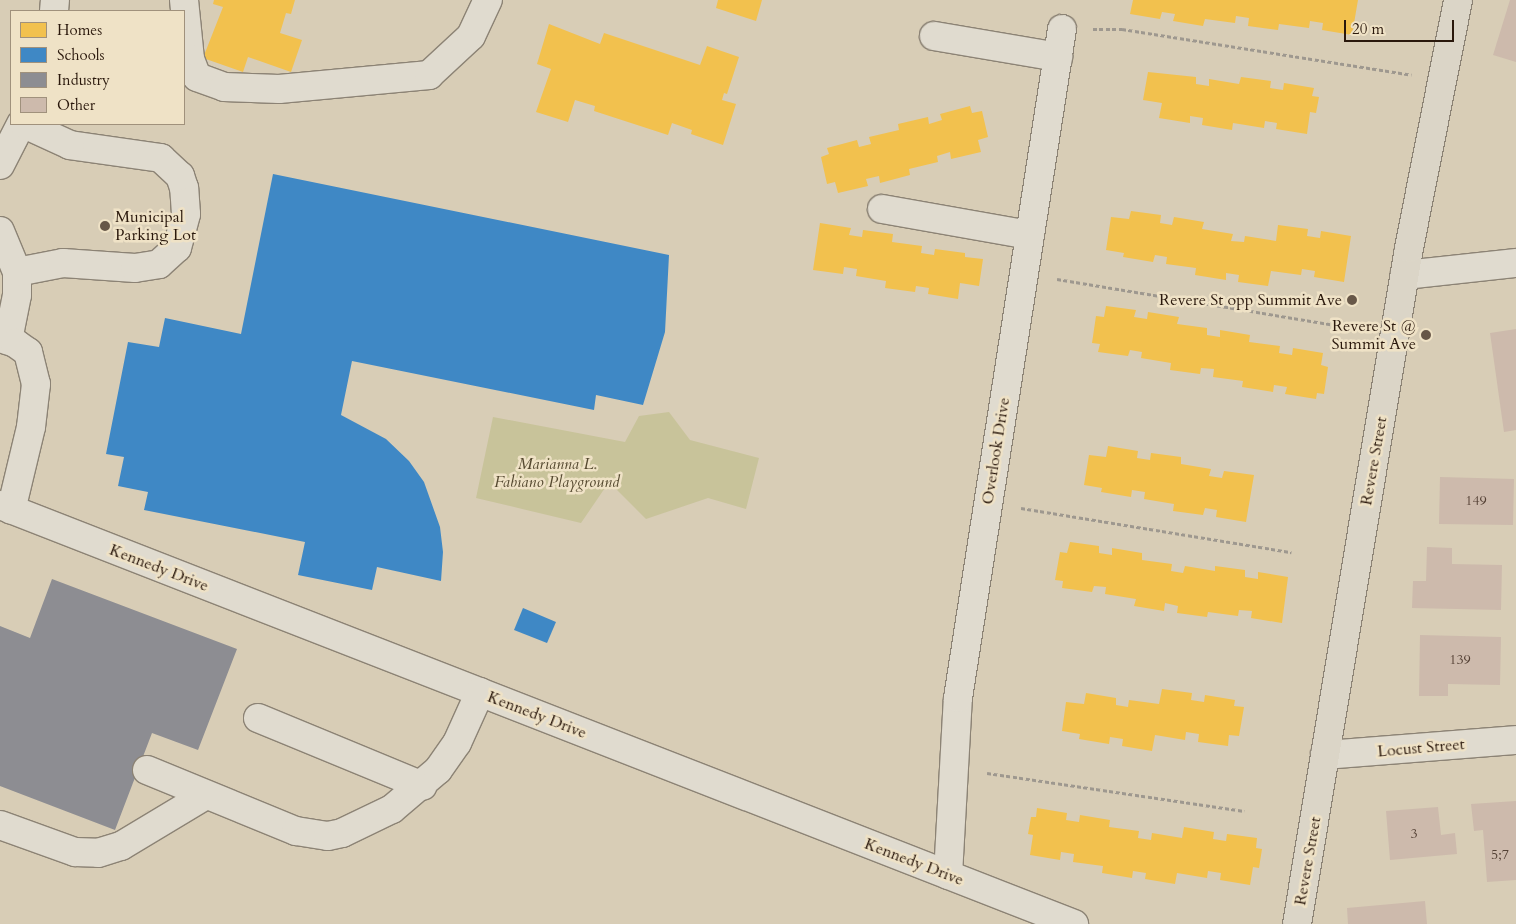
<!DOCTYPE html>
<style>
body{margin:0}
#map{position:relative;width:1516px;height:924px;overflow:hidden;background:#d8cdb6;font-family:Cardo,serif}
div>[style]{position:absolute}
[style*='--x']{left:calc(var(--x)*1px);top:calc(var(--y)*1px);width:calc(var(--w)*1px);rotate:calc(var(--a)*1deg)}
.green>*{inset:0;background:#c8c39a}
.homes>*{inset:0;background:#f2c14e}
.schools>*{inset:0;background:#3f88c5}
.industry>*{inset:0;background:#8d8d92}
.building>*{inset:0;background:#cdbaac}
.path>*{height:3px;margin-top:-1.5px;transform-origin:0;background:repeating-linear-gradient(90deg,#9e988f 0 4px,transparent 0 6.5px)}
.roads{filter:drop-shadow(1px 0 #8c8375) drop-shadow(-1px 0 #8c8375) drop-shadow(0 1px #8c8375) drop-shadow(0 -1px #8c8375)}
.minor>*{height:28px;margin:-14px;padding:0 14px;transform-origin:14px;border-radius:14px;background:#e0dbcf}
.major>*{height:28px;margin:-14px;padding:0 14px;transform-origin:14px;border-radius:14px;background:#dbd5c7}
.dots>*{width:14px;height:14px;translate:-50% -50%;box-sizing:border-box;border:2px solid #efe2c6;border-radius:50%}
span{translate:-50% -50%;white-space:nowrap;text-align:center;line-height:1.15;-webkit-text-stroke:5px #efe2c6;paint-order:stroke}
.number-label{font-size:14px;color:#544135}
.number-label span{-webkit-text-stroke-width:0}
.poi-label{font-size:16px;color:#2a180c}
.left{translate:0 -50%;text-align:left}
.right{translate:-100% -50%;text-align:right}
.street-label{font-size:16px;color:#2a180c}
.park-label{font-size:16px;color:#554930;font-style:italic}
.legend{position:absolute;left:10px;top:10px;width:175px;height:115px;box-sizing:border-box;background:#efe2c6;border:1px solid #a0917c;margin:0;padding:6px 9px;list-style:none;font-size:15px;color:#2a180c}
.legend li{display:flex;align-items:center;gap:10px;height:25px}
.legend b{width:25px;border:1px solid #a0917c}
.scale{position:absolute;left:1344px;top:20px;width:110px;height:22px;box-sizing:border-box;border:2px solid #2a180c;border-top:0;padding-left:6px;font-size:15px;line-height:18px;white-space:nowrap;color:#2a180c;-webkit-text-stroke:4px #efe2c6;paint-order:stroke}
</style>
<div id="map">
<div class="green">
<i style="clip-path:polygon(669px 412px,690px 440px,759px 458px,746px 509px,708px 498px,646px 519px,609px 482px,581px 523px,476px 498px,493px 417px,625px 442px,639px 416px)"></i>
</div>
<div class="homes">
<i style="clip-path:polygon(214px 0,295px 0,291px 14px,286px 13px,280px 33px,302px 40px,291px 72px,248px 57px,243px 72px,203px 58px,223px 7px,213px 4px)"></i>
<i style="clip-path:polygon(718px 0,762px 0,756px 21px,716px 8px)"></i>
<i style="clip-path:polygon(1133px 0,1358px 0,1352px 35px,1322px 30px,1323px 23px,1310px 21px,1309px 28px,1279px 24px,1278px 30px,1248px 26px,1249px 18px,1236px 16px,1235px 23px,1205px 19px,1203px 26px,1173px 21px,1175px 14px,1162px 12px,1160px 19px,1130px 14px)"></i>
<i style="clip-path:polygon(549px 24px,600px 44px,604px 33px,700px 65px,707px 46px,739px 57px,727px 94px,724px 93px,722px 100px,736px 104px,723px 145px,691px 134px,692px 130px,672px 123px,668px 135px,594px 111px,595px 106px,575px 100px,568px 122px,536px 112px,551px 69px,537px 64px)"></i>
<i style="clip-path:polygon(1148px 72px,1196px 77px,1196px 84px,1209px 86px,1209px 79px,1239px 84px,1241px 77px,1271px 81px,1270px 88px,1283px 90px,1284px 83px,1314px 88px,1312px 96px,1319px 97px,1316px 113px,1310px 112px,1307px 134px,1276px 129px,1277px 123px,1265px 121px,1264px 128px,1233px 123px,1232px 130px,1202px 125px,1203px 118px,1190px 116px,1190px 123px,1159px 118px,1162px 103px,1143px 100px)"></i>
<i style="clip-path:polygon(970px 106px,972px 113px,982px 111px,988px 137px,978px 140px,981px 152px,951px 159px,950px 152px,937px 156px,938px 162px,909px 169px,910px 175px,880px 183px,879px 176px,866px 179px,868px 186px,838px 193px,835px 182px,827px 184px,821px 157px,829px 154px,827px 148px,857px 140px,859px 147px,871px 144px,869px 137px,899px 130px,898px 124px,928px 117px,929px 124px,942px 120px,940px 114px)"></i>
<i style="clip-path:polygon(1131px 211px,1161px 215px,1160px 223px,1172px 225px,1174px 217px,1204px 222px,1202px 229px,1233px 234px,1231px 241px,1244px 242px,1245px 236px,1276px 241px,1278px 225px,1308px 229px,1307px 236px,1320px 238px,1321px 231px,1351px 236px,1344px 282px,1314px 277px,1315px 271px,1302px 269px,1301px 275px,1271px 271px,1268px 286px,1238px 282px,1239px 275px,1226px 273px,1226px 280px,1195px 275px,1196px 268px,1166px 264px,1167px 257px,1155px 255px,1153px 262px,1123px 257px,1124px 253px,1106px 250px,1111px 217px,1129px 219px)"></i>
<i style="clip-path:polygon(820px 223px,851px 228px,849px 235px,862px 237px,863px 230px,893px 234px,892px 242px,922px 246px,921px 253px,934px 255px,935px 249px,965px 253px,965px 257px,983px 259px,979px 286px,960px 283px,958px 299px,928px 294px,929px 288px,916px 286px,915px 292px,885px 288px,886px 281px,856px 276px,857px 269px,844px 267px,843px 274px,813px 270px)"></i>
<i style="clip-path:polygon(1106px 306px,1136px 310px,1134px 317px,1147px 319px,1148px 312px,1179px 317px,1177px 324px,1207px 328px,1207px 335px,1220px 337px,1220px 330px,1250px 335px,1249px 342px,1280px 346px,1279px 353px,1292px 355px,1293px 348px,1323px 353px,1321px 365px,1328px 367px,1324px 394px,1317px 393px,1316px 399px,1285px 394px,1287px 387px,1274px 385px,1273px 392px,1242px 387px,1243px 381px,1213px 377px,1214px 369px,1201px 368px,1200px 374px,1170px 370px,1171px 363px,1141px 358px,1142px 352px,1130px 350px,1128px 356px,1098px 352px,1100px 344px,1092px 343px,1096px 316px,1104px 317px)"></i>
<i style="clip-path:polygon(1108px 446px,1138px 451px,1137px 458px,1150px 460px,1151px 453px,1181px 457px,1181px 464px,1211px 469px,1209px 476px,1222px 478px,1224px 471px,1254px 475px,1246px 522px,1216px 517px,1217px 510px,1205px 508px,1203px 515px,1173px 511px,1174px 504px,1144px 499px,1145px 492px,1132px 490px,1131px 497px,1101px 492px,1102px 488px,1084px 485px,1089px 455px,1106px 457px)"></i>
<i style="clip-path:polygon(1070px 542px,1099px 546px,1099px 553px,1112px 555px,1112px 548px,1142px 553px,1142px 560px,1172px 564px,1171px 571px,1183px 573px,1185px 566px,1215px 571px,1215px 566px,1245px 570px,1245px 577px,1258px 579px,1258px 572px,1288px 577px,1282px 623px,1251px 618px,1252px 611px,1239px 610px,1238px 616px,1208px 612px,1207px 617px,1177px 613px,1178px 606px,1165px 603px,1164px 611px,1134px 606px,1136px 599px,1105px 594px,1106px 587px,1094px 586px,1092px 592px,1062px 588px,1063px 581px,1055px 580px,1060px 552px,1067px 553px)"></i>
<i style="clip-path:polygon(1162px 689px,1192px 693px,1191px 700px,1204px 702px,1205px 695px,1235px 700px,1234px 706px,1244px 707px,1239px 736px,1229px 735px,1228px 746px,1198px 742px,1199px 734px,1186px 732px,1185px 740px,1155px 735px,1152px 751px,1122px 746px,1123px 739px,1110px 737px,1109px 744px,1079px 739px,1080px 734px,1062px 731px,1066px 702px,1084px 704px,1086px 693px,1116px 698px,1116px 705px,1128px 707px,1129px 700px,1159px 704px)"></i>
<i style="clip-path:polygon(1037px 808px,1067px 813px,1066px 820px,1079px 822px,1080px 815px,1110px 820px,1109px 827px,1139px 831px,1138px 838px,1151px 840px,1152px 833px,1182px 838px,1184px 827px,1214px 832px,1213px 839px,1226px 841px,1227px 834px,1257px 838px,1256px 848px,1262px 849px,1259px 868px,1253px 867px,1250px 885px,1220px 880px,1221px 873px,1208px 871px,1207px 878px,1177px 873px,1175px 884px,1145px 879px,1146px 873px,1133px 871px,1132px 878px,1102px 873px,1103px 866px,1073px 862px,1074px 854px,1061px 852px,1060px 860px,1030px 855px,1033px 835px,1028px 834px,1031px 817px,1036px 817px)"></i>
</div>
<div class="schools">
<i style="clip-path:polygon(273px 174px,669px 255px,665px 332px,643px 405px,596px 395px,594px 410px,352px 361px,341px 415px,386px 439px,409px 461px,424px 482px,440px 527px,443px 552px,441px 581px,377px 567px,372px 590px,298px 575px,305px 542px,144px 510px,148px 492px,118px 486px,124px 457px,106px 454px,128px 342px,159px 347px,165px 318px,241px 334px)"></i>
<i style="clip-path:polygon(523px 608px,556px 622px,547px 643px,514px 630px)"></i>
</div>
<div class="industry">
<i style="clip-path:polygon(52px 579px,237px 649px,198px 750px,152px 733px,115px 830px,0 786px,0 626px,30px 638px)"></i>
</div>
<div class="building">
<i style="clip-path:polygon(1510px 0,1516px 0,1516px 62px,1493px 55px)"></i>
<i style="clip-path:polygon(1516px 329px,1516px 430px,1504px 432px,1490px 333px)"></i>
<i style="clip-path:polygon(1440px 477px,1514px 479px,1513px 525px,1439px 524px)"></i>
<i style="clip-path:polygon(1427px 547px,1452px 548px,1452px 564px,1502px 565px,1501px 610px,1412px 608px,1413px 581px,1426px 581px)"></i>
<i style="clip-path:polygon(1420px 635px,1501px 637px,1500px 685px,1448px 684px,1448px 696px,1419px 696px)"></i>
<i style="clip-path:polygon(1516px 801px,1516px 880px,1487px 882px,1483px 830px,1474px 831px,1471px 804px)"></i>
<i style="clip-path:polygon(1438px 807px,1441px 835px,1455px 833px,1457px 854px,1390px 860px,1386px 811px)"></i>
<i style="clip-path:polygon(1425px 901px,1427px 924px,1348px 924px,1347px 908px)"></i>
</div>
<div class="path">
<i style="--x:1093;--y:29;--w:29;--a:0"></i>
<i style="--x:1122;--y:29;--w:293;--a:9"></i>
<i style="--x:1057;--y:279;--w:311;--a:9.4"></i>
<i style="--x:1021;--y:508;--w:274;--a:9.3"></i>
<i style="--x:987;--y:773;--w:260;--a:8.4"></i>
</div>
<div class="roads">
<div class="minor">
<i style="--x:184;--y:0;--w:59;--a:84.2"></i>
<i style="--x:190;--y:59;--w:19;--a:69"></i>
<i style="--x:197;--y:77;--w:29;--a:20"></i>
<i style="--x:224;--y:87;--w:55;--a:2.1"></i>
<i style="--x:279;--y:89;--w:151;--a:-5.3"></i>
<i style="--x:429;--y:75;--w:57;--a:-42.9"></i>
<i style="--x:471;--y:36;--w:40;--a:-65"></i>
<i style="--x:54;--y:11;--w:11;--a:-85"></i>
<i style="--x:934;--y:36;--w:126;--a:9.6"></i>
<i style="--x:0;--y:165;--w:46;--a:-62.9"></i>
<i style="--x:882;--y:209;--w:150;--a:10"></i>
<i style="--x:0;--y:231;--w:44;--a:67.5"></i>
<i style="--x:17;--y:272;--w:23;--a:90"></i>
<i style="--x:17;--y:295;--w:46;--a:101.3"></i>
<i style="--x:17;--y:272;--w:47;--a:-11.1"></i>
<i style="--x:63;--y:263;--w:72;--a:4"></i>
<i style="--x:135;--y:268;--w:24;--a:-9"></i>
<i style="--x:159;--y:264;--w:24;--a:-42"></i>
<i style="--x:177;--y:248;--w:35;--a:-75"></i>
<i style="--x:186;--y:214;--w:26;--a:-94"></i>
<i style="--x:184;--y:188;--w:13;--a:-108"></i>
<i style="--x:180;--y:176;--w:26;--a:-137"></i>
<i style="--x:161;--y:158;--w:92;--a:-171.9"></i>
<i style="--x:70;--y:145;--w:51;--a:-155.5"></i>
<i style="--x:1405;--y:275;--w:112;--a:-6.2"></i>
<i style="--x:0;--y:338;--w:16;--a:18"></i>
<i style="--x:15;--y:343;--w:16;--a:35"></i>
<i style="--x:28;--y:352;--w:33;--a:76"></i>
<i style="--x:36;--y:384;--w:43;--a:96.6"></i>
<i style="--x:31;--y:427;--w:85;--a:103.5"></i>
<i style="--x:0;--y:505;--w:1153;--a:21.31"></i>
<i style="--x:258;--y:718;--w:178;--a:22.4"></i>
<i style="--x:1325;--y:755;--w:192;--a:-4.5"></i>
<i style="--x:147;--y:770;--w:161;--a:22.3"></i>
<i style="--x:296;--y:831;--w:32;--a:9"></i>
<i style="--x:328;--y:836;--w:14;--a:-12"></i>
<i style="--x:342;--y:833;--w:55;--a:-25.6"></i>
<i style="--x:392;--y:809;--w:60;--a:-40.3"></i>
<i style="--x:438;--y:770;--w:33;--a:-55"></i>
<i style="--x:457;--y:743;--w:56;--a:-65.7"></i>
<i style="--x:0;--y:825;--w:80;--a:19.8"></i>
<i style="--x:75;--y:852;--w:23;--a:2"></i>
<i style="--x:98;--y:853;--w:24;--a:-17"></i>
<i style="--x:121;--y:846;--w:99;--a:-31"></i>
<i style="--x:948;--y:875;--w:177;--a:-86.8"></i>
<i style="--x:958;--y:698;--w:677;--a:-81.16"></i>
</div>
<div class="major">
<i style="--x:1297;--y:924;--w:685;--a:-80.59"></i>
<i style="--x:1409;--y:248;--w:253;--a:-78.8"></i>
</div>
</div>
<div class="dots">
<i style="left:105px;top:226px;background:#675748"></i>
<i style="left:1352px;top:300px;background:#675748"></i>
<i style="left:1426px;top:335px;background:#675748"></i>
</div>
<div class="number-label">
<span style="left:1476px;top:501px">149</span>
<span style="left:1460px;top:660px">139</span>
<span style="left:1414px;top:834px">3</span>
<span style="left:1500px;top:855px">5;7</span>
</div>
<div class="poi-label">
<span class="left" style="left:115px;top:226px">Municipal<br>Parking Lot</span>
<span class="right" style="left:1342px;top:300px">Revere St opp Summit Ave</span>
<span class="right" style="left:1416px;top:335px">Revere St @<br>Summit Ave</span>
</div>
<div class="street-label">
<span style="left:996px;top:451px;rotate:-81deg">Overlook Drive</span>
<span style="left:1374px;top:461px;rotate:-80deg">Revere Street</span>
<span style="left:159px;top:568px;rotate:21deg">Kennedy Drive</span>
<span style="left:537px;top:715px;rotate:21deg">Kennedy Drive</span>
<span style="left:1421px;top:748px;rotate:-5deg">Locust Street</span>
<span style="left:1308px;top:861px;rotate:-80deg">Revere Street</span>
<span style="left:914px;top:862px;rotate:21deg">Kennedy Drive</span>
</div>
<div class="park-label">
<span style="left:557px;top:473px">Marianna L.<br>Fabiano Playground</span>
</div>
<ul class="legend">
<li><b style="height:14px;background:#f2c14e"></b>Homes</li>
<li><b style="height:14px;background:#3f88c5"></b>Schools</li>
<li><b style="height:14px;background:#8d8d92"></b>Industry</li>
<li><b style="height:14px;background:#cdbaac"></b>Other</li>
</ul>
<div class="scale">20 m</div>
</div>
